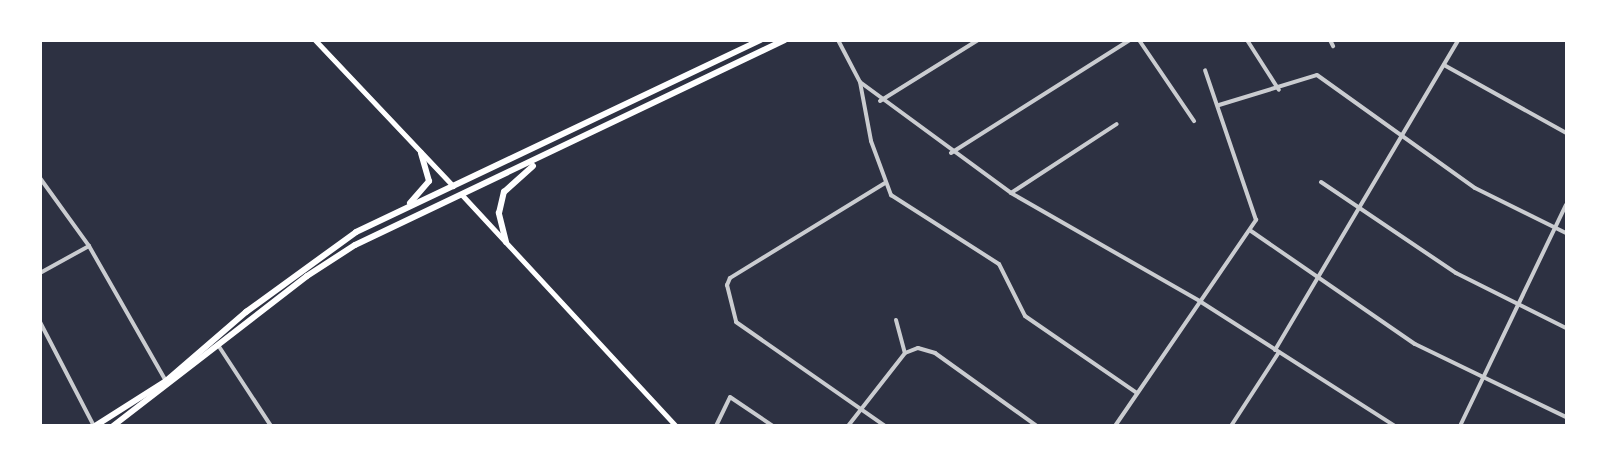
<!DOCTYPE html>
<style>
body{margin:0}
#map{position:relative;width:1607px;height:466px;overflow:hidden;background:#2d3142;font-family:Inter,sans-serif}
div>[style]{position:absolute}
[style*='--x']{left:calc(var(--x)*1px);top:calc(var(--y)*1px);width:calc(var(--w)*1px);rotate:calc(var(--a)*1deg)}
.minor>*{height:4px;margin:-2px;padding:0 2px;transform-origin:2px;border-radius:2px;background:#caccd0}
.secondary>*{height:5px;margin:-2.5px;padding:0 2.5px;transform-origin:2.5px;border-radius:2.5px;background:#fff}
.trunk>*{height:6px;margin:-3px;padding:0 3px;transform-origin:3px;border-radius:3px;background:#fff}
span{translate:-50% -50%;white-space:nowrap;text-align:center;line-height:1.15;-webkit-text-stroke:6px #fff;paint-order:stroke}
.frame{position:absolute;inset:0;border:42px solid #fff;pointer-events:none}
</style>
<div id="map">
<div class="minor">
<i style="--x:838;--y:40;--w:47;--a:62.4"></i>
<i style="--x:860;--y:82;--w:60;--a:79.4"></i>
<i style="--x:871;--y:141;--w:58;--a:69.7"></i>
<i style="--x:891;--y:195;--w:128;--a:32.6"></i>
<i style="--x:999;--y:264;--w:58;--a:63.4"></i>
<i style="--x:1025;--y:316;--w:136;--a:34.5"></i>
<i style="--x:1139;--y:40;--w:98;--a:55.8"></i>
<i style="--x:1247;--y:40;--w:59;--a:57.4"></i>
<i style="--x:1330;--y:40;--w:7;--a:63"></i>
<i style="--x:1444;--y:65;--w:140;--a:29.1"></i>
<i style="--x:860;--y:82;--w:187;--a:36.3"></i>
<i style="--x:1011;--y:193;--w:219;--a:29.8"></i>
<i style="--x:1201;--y:302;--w:230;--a:32.6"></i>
<i style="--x:880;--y:101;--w:115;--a:-31.9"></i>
<i style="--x:1219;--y:105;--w:102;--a:-17"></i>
<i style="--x:1317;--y:75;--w:194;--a:35.6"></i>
<i style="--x:1475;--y:188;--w:102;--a:26.3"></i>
<i style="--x:951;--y:153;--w:212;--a:-32.3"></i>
<i style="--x:40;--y:178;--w:84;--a:54.2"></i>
<i style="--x:89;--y:246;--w:155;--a:60.3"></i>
<i style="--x:1321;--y:182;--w:163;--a:34"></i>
<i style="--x:1456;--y:273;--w:123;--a:26.6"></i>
<i style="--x:885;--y:183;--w:182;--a:148.5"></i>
<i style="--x:730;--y:278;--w:8;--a:113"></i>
<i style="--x:727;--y:285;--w:38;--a:76"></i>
<i style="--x:736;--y:322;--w:182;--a:34.9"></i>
<i style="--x:1011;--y:193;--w:126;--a:-33.1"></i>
<i style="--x:1251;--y:231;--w:199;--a:34.6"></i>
<i style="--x:1415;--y:344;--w:168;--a:25.8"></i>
<i style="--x:40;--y:273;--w:56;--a:-28.9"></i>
<i style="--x:896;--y:320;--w:34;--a:75"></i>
<i style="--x:40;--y:322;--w:117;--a:62.6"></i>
<i style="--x:218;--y:345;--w:97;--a:56.8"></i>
<i style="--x:1275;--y:350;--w:360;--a:-59.4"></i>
<i style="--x:716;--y:426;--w:32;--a:-64"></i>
<i style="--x:730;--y:397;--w:52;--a:34"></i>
<i style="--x:848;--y:426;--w:93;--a:-52"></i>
<i style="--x:905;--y:353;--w:14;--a:-21"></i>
<i style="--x:918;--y:348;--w:18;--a:16"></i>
<i style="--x:935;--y:353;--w:125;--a:35.6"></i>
<i style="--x:1115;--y:426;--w:250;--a:-55.6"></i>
<i style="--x:1256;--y:220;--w:158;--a:-108.8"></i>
<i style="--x:1231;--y:426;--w:88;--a:-57"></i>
<i style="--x:1460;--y:426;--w:245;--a:-64.4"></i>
</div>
<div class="secondary">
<i style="--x:315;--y:40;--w:201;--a:46.6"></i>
<i style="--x:462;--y:195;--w:315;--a:47.2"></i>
</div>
<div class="trunk">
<i style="--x:410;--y:203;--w:29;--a:-49"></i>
<i style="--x:429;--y:181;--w:29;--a:-106"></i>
<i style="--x:506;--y:242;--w:30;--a:-104"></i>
<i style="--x:499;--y:213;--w:22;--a:-77"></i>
<i style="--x:504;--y:192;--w:39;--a:-42"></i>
<i style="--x:95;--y:426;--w:84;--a:-32.4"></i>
<i style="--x:166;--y:381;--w:106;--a:-40.8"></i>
<i style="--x:246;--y:312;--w:136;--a:-36"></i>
<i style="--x:356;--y:232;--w:448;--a:-25.4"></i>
<i style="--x:113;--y:426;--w:245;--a:-37.7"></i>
<i style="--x:307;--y:276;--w:57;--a:-32.9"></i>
<i style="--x:355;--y:245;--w:476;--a:-25.5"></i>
</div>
<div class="frame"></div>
</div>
